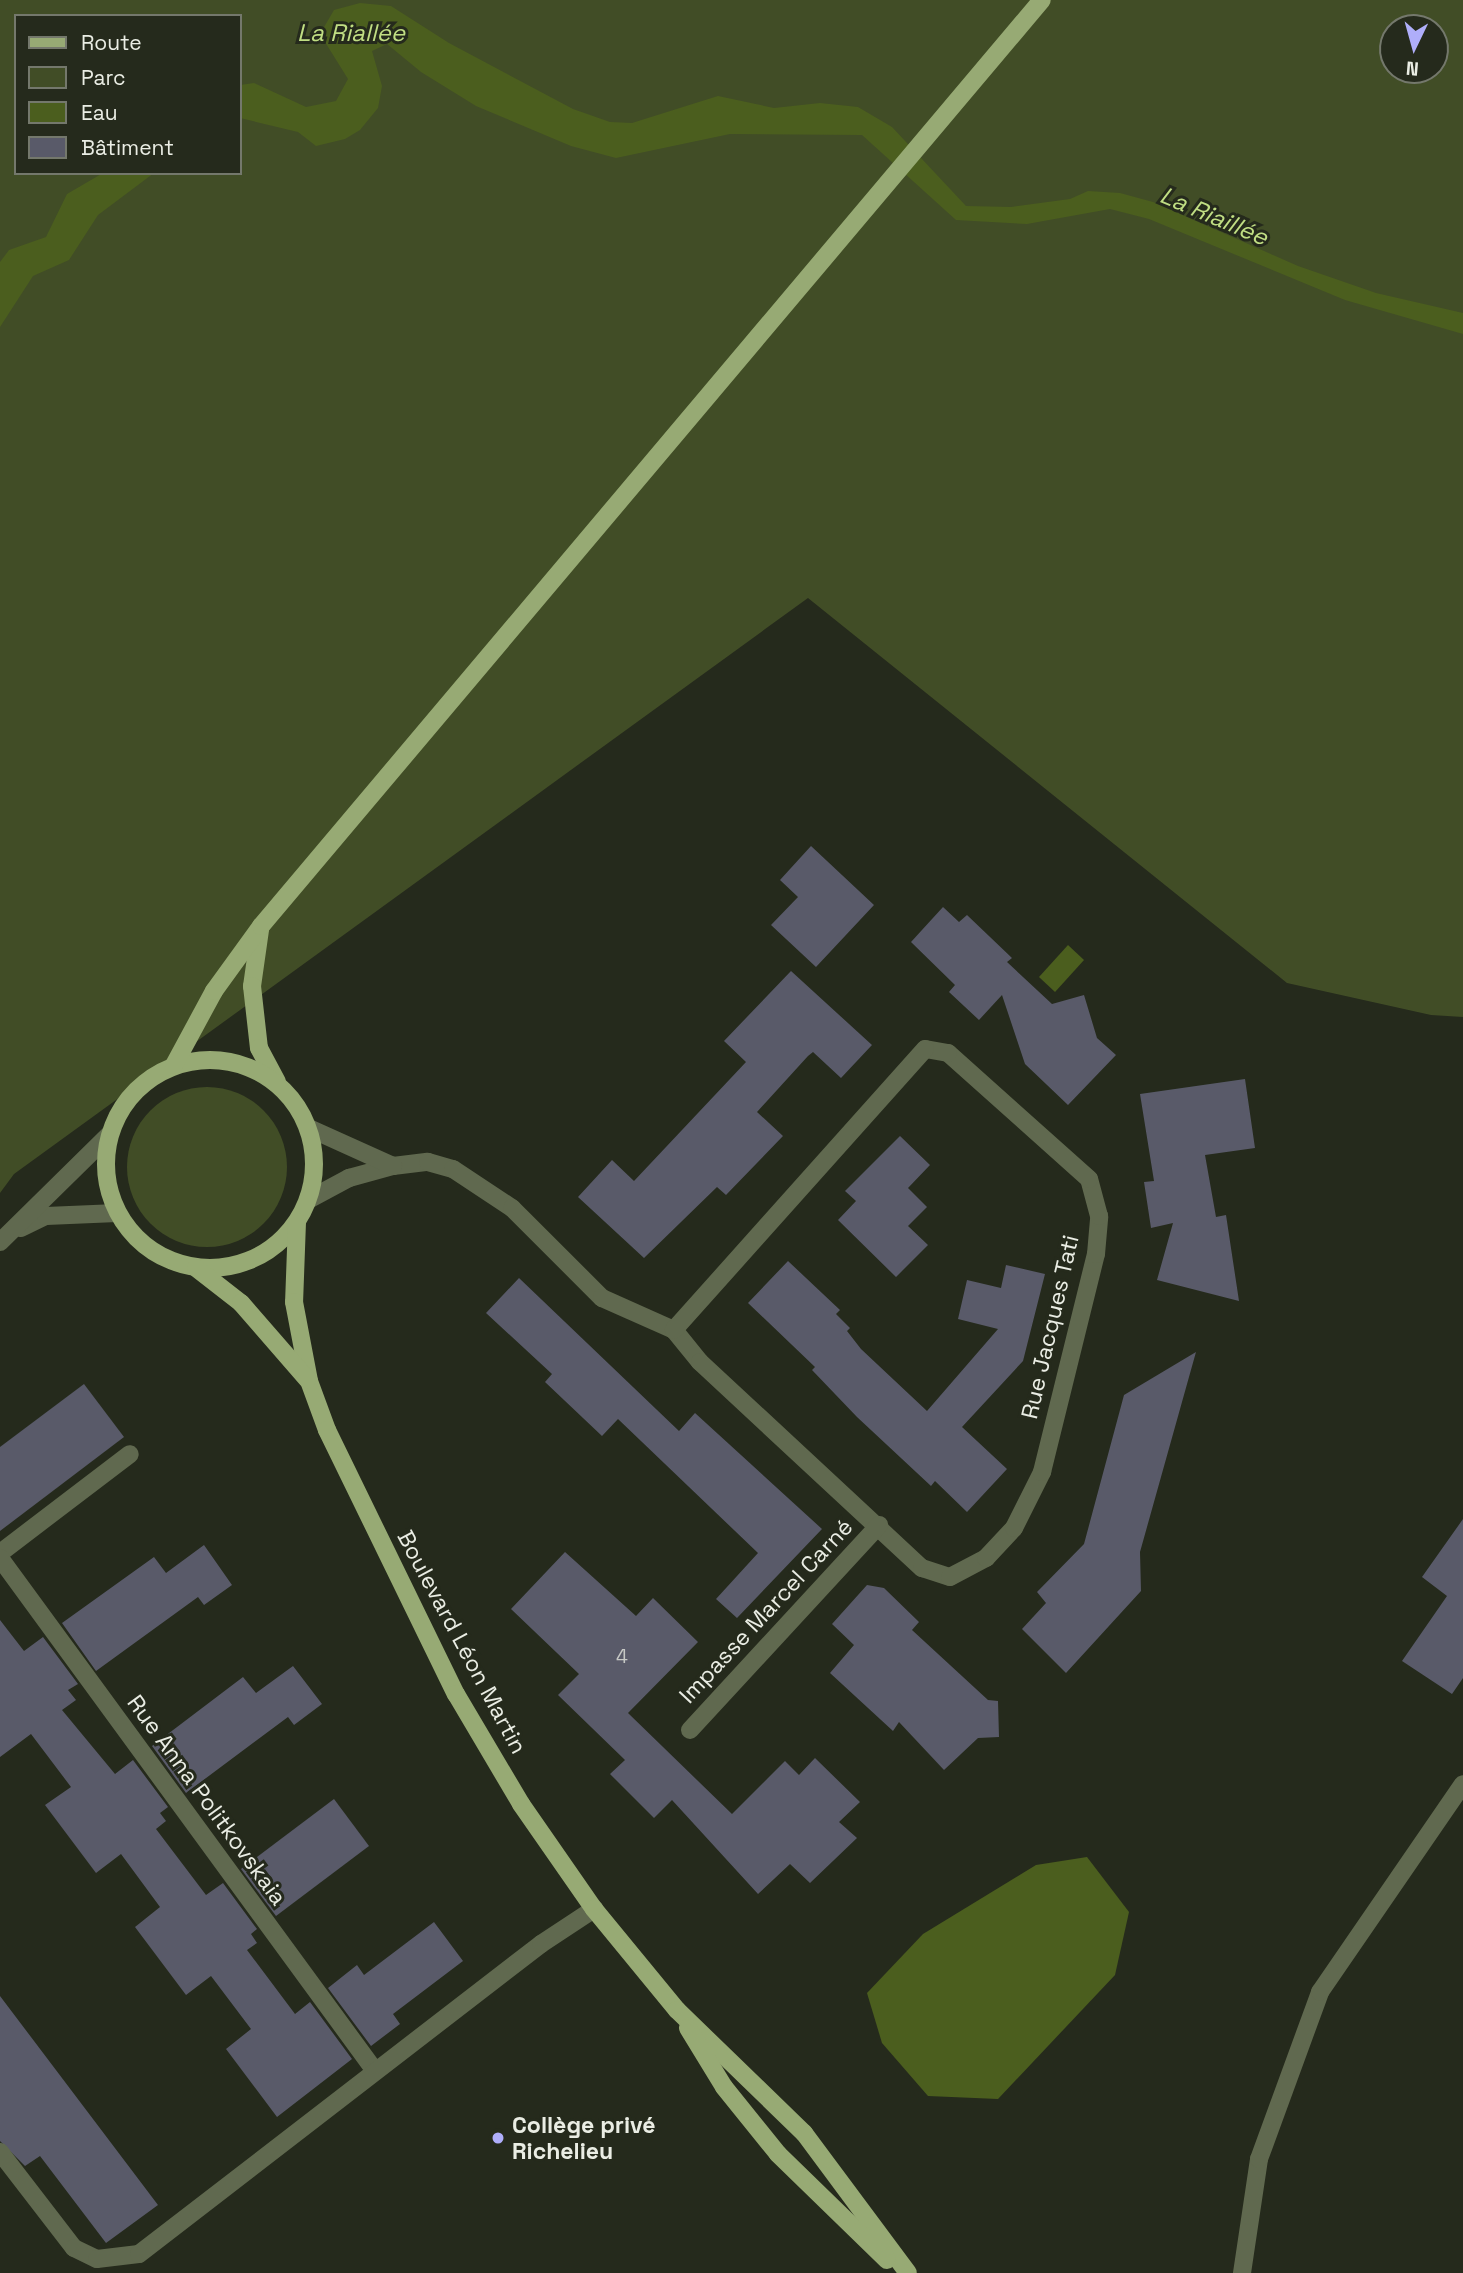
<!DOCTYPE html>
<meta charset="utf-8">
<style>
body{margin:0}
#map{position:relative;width:1463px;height:2273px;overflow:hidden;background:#252a1c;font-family:"Space Grotesk",sans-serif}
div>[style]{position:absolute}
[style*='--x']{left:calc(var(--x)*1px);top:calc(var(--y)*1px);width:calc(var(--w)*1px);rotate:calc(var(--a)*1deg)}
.green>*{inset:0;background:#414d26}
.round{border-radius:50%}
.water>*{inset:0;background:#4b5e1e}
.building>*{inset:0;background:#595a69}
.street>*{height:18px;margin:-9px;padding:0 9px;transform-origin:9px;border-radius:9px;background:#60694f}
.primary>*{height:18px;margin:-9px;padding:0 9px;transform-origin:9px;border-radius:9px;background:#97aa74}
.primary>.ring{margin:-9px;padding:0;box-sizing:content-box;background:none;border:18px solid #97aa74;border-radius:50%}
.dots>*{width:19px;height:19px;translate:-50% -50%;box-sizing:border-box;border:4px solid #252a1c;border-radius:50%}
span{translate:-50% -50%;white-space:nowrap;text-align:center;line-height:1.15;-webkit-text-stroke:6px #252a1c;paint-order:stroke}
.number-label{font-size:19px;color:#c6c8c5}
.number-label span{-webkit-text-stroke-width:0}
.street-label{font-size:23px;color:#eaede4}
.poi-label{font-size:23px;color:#eaede4;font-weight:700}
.left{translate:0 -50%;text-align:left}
.water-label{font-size:24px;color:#c0de83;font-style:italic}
.legend{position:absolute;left:14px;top:14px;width:228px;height:161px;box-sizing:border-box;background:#252a1c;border:2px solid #74786c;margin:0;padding:9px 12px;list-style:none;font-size:21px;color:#eaede4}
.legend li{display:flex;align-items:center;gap:14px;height:35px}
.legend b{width:35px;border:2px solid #74786c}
.north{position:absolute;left:1379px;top:14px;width:70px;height:70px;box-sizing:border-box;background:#252a1c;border:2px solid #74786c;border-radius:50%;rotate:185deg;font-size:19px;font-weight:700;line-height:28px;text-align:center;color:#eaede4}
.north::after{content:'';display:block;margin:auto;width:24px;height:32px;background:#afaefa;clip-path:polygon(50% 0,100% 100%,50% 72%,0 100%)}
</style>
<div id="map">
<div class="green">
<i style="clip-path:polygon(evenodd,0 0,1463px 0,1463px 1017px,1431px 1015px,1287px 983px,808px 598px,14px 1174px,0 1193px,0 0,16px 16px,240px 16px,240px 173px,16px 173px,16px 16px,0 0,1393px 28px,1435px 28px,1435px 70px,1393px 70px,1393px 28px)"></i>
<i class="round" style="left:127px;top:1087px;width:160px;height:160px"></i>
</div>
<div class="water">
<i style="clip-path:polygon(360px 3px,391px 6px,449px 43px,573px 109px,610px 122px,632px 123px,718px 96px,774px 108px,820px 103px,858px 107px,892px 127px,966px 206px,1011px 207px,1070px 199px,1088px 191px,1120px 193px,1153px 202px,1298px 266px,1376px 293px,1463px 313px,1463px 334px,1345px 300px,1149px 219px,1110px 209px,1027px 224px,956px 220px,862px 135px,730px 134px,616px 158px,571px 146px,476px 106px,421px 72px,387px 44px,372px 51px,382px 86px,378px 108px,360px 130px,345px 139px,316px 146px,298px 132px,240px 118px,240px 85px,254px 83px,306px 107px,336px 101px,348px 79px,320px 34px,334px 10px)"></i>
<i style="clip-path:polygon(103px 173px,154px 173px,98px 215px,69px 260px,33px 276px,0 327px,0 262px,9px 250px,46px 237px,67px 194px)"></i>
<i style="clip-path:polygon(1068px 945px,1084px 960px,1055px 992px,1039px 977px)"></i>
<i style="clip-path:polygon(1087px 1857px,1129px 1912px,1115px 1975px,998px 2099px,928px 2096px,882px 2043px,867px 1993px,923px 1934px,1036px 1865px)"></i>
</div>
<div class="building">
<i style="clip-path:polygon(811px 846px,874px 905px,816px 967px,771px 925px,798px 897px,780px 880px)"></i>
<i style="clip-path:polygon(943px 907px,959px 922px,967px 915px,1012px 958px,1007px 962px,1052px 1004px,1084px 995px,1097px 1038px,1116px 1055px,1068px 1105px,1025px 1064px,1002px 995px,979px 1020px,949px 992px,955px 985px,911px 942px)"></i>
<i style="clip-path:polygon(791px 971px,872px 1045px,841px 1078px,813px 1052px,808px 1056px,757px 1112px,783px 1136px,726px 1195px,717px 1187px,644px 1258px,578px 1197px,612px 1160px,634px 1181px,746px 1062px,724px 1041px)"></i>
<i style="clip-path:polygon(1245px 1079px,1255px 1148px,1205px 1155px,1216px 1217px,1226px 1215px,1239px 1301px,1157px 1280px,1173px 1223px,1151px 1228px,1144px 1182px,1154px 1181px,1140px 1094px)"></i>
<i style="clip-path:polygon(900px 1136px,930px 1165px,908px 1188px,927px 1207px,908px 1226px,928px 1245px,896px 1277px,838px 1220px,856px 1201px,845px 1191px)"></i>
<i style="clip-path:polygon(788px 1261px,840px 1310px,836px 1314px,850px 1328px,847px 1331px,861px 1349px,927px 1411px,998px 1329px,958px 1319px,967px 1280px,1001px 1288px,1006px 1265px,1045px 1274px,1023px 1361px,962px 1427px,1007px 1469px,967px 1512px,935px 1481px,931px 1486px,857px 1417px,812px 1370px,815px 1367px,748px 1303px)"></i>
<i style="clip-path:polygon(519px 1278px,679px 1431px,695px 1413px,822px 1529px,737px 1618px,716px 1599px,758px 1553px,618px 1419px,602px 1436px,545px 1382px,552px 1374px,486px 1313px)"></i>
<i style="clip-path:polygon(1196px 1352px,1140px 1552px,1141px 1591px,1066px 1673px,1022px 1629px,1046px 1603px,1037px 1592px,1084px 1544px,1124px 1395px)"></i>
<i style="clip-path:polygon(84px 1384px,124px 1437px,0 1531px,0 1447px)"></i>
<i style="clip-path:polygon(1463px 1519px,1463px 1678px,1452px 1694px,1402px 1661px,1447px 1596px,1422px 1577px)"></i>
<i style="clip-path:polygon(204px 1545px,232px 1585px,204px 1605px,198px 1597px,96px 1671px,62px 1623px,154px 1557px,166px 1573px)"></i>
<i style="clip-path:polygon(565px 1552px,636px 1616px,653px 1598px,698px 1642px,628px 1713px,732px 1814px,785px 1761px,799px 1775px,815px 1758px,860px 1802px,839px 1822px,857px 1838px,810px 1883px,790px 1864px,758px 1894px,672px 1800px,654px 1818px,610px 1774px,625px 1760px,558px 1695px,579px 1674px,511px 1609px)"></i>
<i style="clip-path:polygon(867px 1585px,884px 1588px,919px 1622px,912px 1630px,988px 1700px,998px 1701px,999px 1737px,978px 1738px,944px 1770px,899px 1722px,893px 1731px,830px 1673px,854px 1645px,832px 1624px)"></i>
<i style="clip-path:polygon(0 1620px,24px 1651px,43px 1637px,78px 1684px,68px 1690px,76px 1700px,62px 1710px,115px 1774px,133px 1760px,168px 1807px,160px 1813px,166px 1821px,156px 1829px,206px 1895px,223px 1883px,257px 1929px,251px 1934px,257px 1943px,247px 1950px,295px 2014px,310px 2002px,352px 2059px,277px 2117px,226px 2049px,251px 2029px,211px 1976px,186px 1995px,135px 1927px,160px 1907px,121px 1854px,96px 1873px,45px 1805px,71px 1787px,31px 1734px,0 1757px)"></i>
<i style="clip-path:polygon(293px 1666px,322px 1704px,294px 1725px,288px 1717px,186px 1793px,152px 1746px,243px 1677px,256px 1693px)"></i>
<i style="clip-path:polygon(334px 1799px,369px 1846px,276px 1916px,241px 1869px)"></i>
<i style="clip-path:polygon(434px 1922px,463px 1961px,393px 2014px,400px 2024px,371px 2046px,328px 1988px,357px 1965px,364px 1975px)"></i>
<i style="clip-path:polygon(0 1996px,158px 2205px,106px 2243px,40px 2156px,25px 2166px,0 2141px)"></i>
</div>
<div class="street">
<i style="--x:393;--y:1166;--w:35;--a:-7"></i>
<i style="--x:428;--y:1162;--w:26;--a:16"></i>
<i style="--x:453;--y:1169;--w:71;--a:33.5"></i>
<i style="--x:512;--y:1208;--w:127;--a:45"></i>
<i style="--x:602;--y:1298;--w:79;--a:24"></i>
<i style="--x:674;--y:1330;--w:41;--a:50.9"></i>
<i style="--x:700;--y:1362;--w:303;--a:42.9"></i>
<i style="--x:922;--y:1568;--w:29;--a:18"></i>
<i style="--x:950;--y:1577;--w:41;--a:-27.8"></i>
<i style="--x:986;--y:1558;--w:41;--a:-47"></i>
<i style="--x:1014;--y:1528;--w:63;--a:-63.4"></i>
<i style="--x:1042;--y:1472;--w:225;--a:-76.1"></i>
<i style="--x:1096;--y:1254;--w:38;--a:-85"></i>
<i style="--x:1099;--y:1216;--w:38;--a:-105"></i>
<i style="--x:1089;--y:1179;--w:189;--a:-138.2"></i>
<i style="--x:948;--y:1053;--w:23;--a:-170"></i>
<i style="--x:925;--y:1049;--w:377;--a:131.8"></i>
<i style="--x:308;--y:1200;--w:47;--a:-28.2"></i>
<i style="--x:349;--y:1178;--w:46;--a:-15.3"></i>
<i style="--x:393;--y:1166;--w:92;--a:-155.7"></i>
<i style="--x:21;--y:1228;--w:28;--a:-26"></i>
<i style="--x:46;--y:1216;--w:71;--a:-2.4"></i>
<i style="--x:0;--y:1242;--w:153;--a:-44.5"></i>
<i style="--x:0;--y:1553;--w:163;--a:-37.3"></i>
<i style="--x:0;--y:1558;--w:635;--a:53.83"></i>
<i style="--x:690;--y:1730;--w:279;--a:-47.3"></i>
<i style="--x:0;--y:2152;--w:121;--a:52.4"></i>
<i style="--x:74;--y:2248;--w:25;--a:26"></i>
<i style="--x:97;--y:2259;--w:42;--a:-6.8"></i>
<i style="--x:139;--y:2254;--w:508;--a:-37.64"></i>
<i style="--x:541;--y:1944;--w:64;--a:-33.4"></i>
<i style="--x:1242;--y:2273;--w:115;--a:-81.5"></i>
<i style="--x:1259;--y:2159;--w:178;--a:-69.9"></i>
<i style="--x:1320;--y:1992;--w:252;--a:-55.5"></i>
</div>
<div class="primary">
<i style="--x:260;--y:930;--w:57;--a:98.1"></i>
<i style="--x:252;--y:986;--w:62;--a:83.6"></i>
<i style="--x:259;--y:1048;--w:38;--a:62"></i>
<i class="ring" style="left:106px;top:1060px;width:190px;height:190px"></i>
<i style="--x:174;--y:1065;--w:84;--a:-61.6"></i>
<i style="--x:214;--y:991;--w:80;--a:-54.1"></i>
<i style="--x:261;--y:926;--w:1211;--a:-49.86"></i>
<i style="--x:297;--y:1222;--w:80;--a:92.1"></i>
<i style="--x:294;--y:1302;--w:80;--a:79.2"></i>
<i style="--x:309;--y:1381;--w:52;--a:69.8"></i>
<i style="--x:327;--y:1430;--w:294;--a:64"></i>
<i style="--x:456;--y:1694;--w:128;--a:59.4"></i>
<i style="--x:521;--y:1804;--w:128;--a:55.2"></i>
<i style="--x:594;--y:1909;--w:131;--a:50.6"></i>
<i style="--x:677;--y:2010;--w:177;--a:44.1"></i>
<i style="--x:804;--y:2133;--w:174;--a:53.4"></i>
<i style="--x:196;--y:1268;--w:57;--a:37.9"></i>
<i style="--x:241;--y:1303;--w:101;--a:49"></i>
<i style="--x:688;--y:2028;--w:69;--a:58.6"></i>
<i style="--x:724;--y:2087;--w:86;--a:51.1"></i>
<i style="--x:778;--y:2154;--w:152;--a:44.2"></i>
</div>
<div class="dots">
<i style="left:498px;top:2138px;background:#afaefa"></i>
</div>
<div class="number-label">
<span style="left:622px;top:1657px">4</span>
</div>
<div class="street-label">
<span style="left:1050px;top:1327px;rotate:-77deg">Rue Jacques Tati</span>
<span style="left:766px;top:1611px;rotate:-47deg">Impasse Marcel Carné</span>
<span style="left:462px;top:1642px;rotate:62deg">Boulevard Léon Martin</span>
<span style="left:207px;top:1800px;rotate:54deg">Rue Anna Politkovskaia</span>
</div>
<div class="poi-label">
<span class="left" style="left:512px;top:2138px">Collège privé<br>Richelieu</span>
</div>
<div class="water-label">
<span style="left:351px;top:33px">La Riallée</span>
<span style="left:1214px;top:216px;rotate:23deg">La Riaillée</span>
</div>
<ul class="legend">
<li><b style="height:9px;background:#97aa74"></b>Route</li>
<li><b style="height:19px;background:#414d26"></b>Parc</li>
<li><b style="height:19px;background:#4b5e1e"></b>Eau</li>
<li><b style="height:19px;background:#595a69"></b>Bâtiment</li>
</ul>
<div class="north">N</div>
</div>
